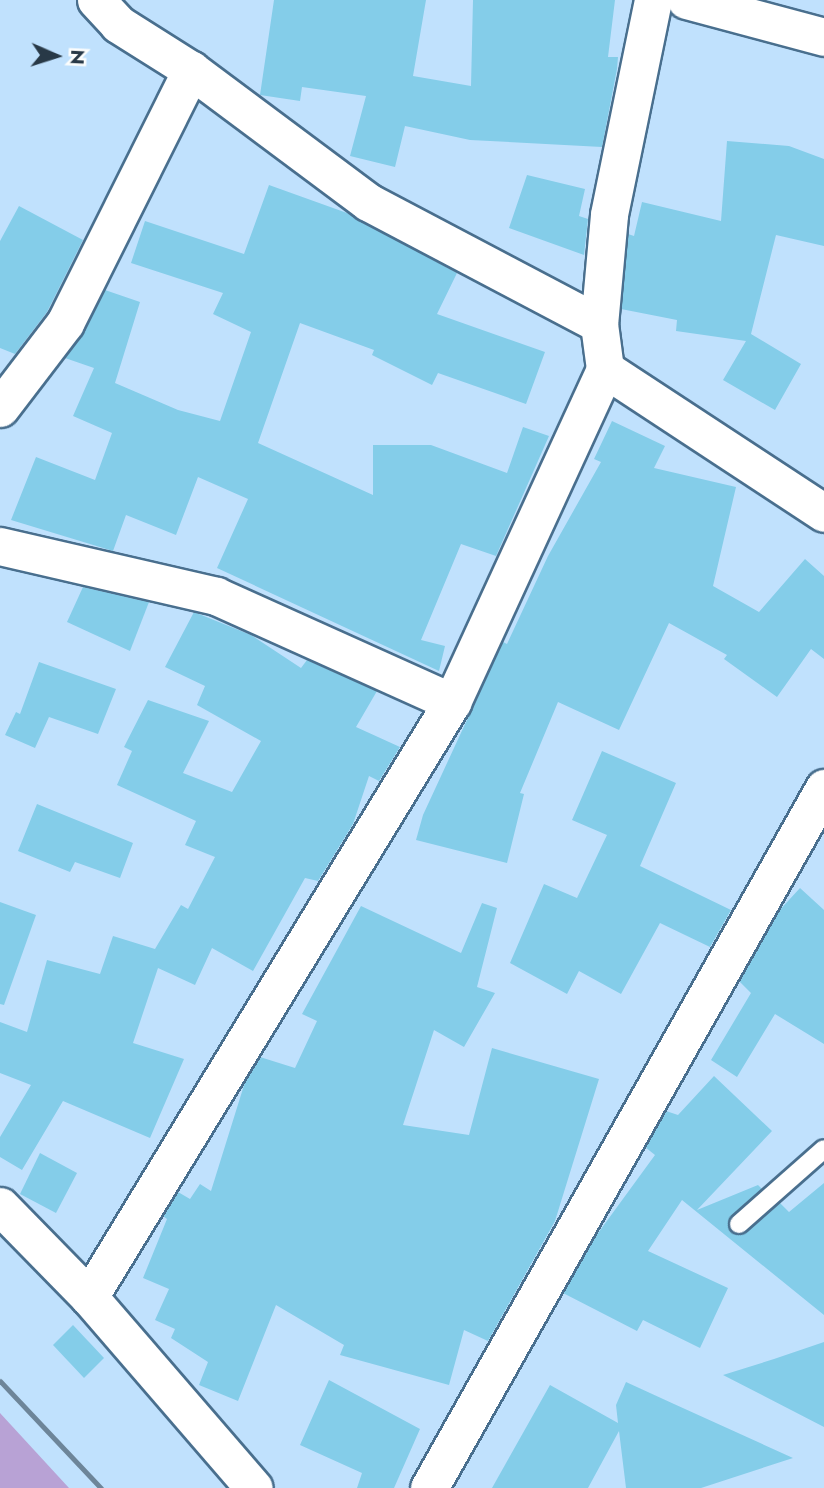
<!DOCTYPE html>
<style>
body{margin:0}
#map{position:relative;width:824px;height:1488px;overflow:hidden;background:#c0e1fd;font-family:Jost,sans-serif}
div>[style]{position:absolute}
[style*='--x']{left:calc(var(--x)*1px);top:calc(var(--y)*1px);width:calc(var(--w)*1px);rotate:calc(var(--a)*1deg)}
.green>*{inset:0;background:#b8a2d5}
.building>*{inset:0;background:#84cde9}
.roads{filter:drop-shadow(2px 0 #496f8e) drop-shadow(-2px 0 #496f8e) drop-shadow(0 2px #496f8e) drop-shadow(0 -2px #496f8e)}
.service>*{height:18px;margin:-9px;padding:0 9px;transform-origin:9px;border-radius:9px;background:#fff}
.minor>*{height:37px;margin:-18.5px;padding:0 18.5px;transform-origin:18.5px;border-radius:18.5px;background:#fff}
.rail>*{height:5px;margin:-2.5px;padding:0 2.5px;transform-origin:2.5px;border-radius:2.5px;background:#6d8599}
span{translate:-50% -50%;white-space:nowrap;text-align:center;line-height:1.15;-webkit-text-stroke:6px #fdfefd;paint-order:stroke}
.north{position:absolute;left:21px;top:21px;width:70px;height:70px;-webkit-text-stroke:5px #fdfefd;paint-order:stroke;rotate:93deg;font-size:19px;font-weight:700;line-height:28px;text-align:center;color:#283947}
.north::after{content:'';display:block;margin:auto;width:24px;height:32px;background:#283947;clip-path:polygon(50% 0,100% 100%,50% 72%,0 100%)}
</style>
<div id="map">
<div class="green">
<i style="clip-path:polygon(0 1413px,69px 1488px,0 1488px)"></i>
</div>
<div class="building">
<i style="clip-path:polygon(274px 0,426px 0,413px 76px,471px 86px,473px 0,615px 0,608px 57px,618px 57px,617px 69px,602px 147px,470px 140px,405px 126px,395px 167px,350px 156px,366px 96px,302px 87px,300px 101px,260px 95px)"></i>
<i style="clip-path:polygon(727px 141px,789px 146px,824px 159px,824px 246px,776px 235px,751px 334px,801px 364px,775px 410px,723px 380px,746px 341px,676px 331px,677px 320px,621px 309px,628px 234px,634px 236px,642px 202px,721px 221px)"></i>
<i style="clip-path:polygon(527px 175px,585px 189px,579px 216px,588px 219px,584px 255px,509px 228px)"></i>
<i style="clip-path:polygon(269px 185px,347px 213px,457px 273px,437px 314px,545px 352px,526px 404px,438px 373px,432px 385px,372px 355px,374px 350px,300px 323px,258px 443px,373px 495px,373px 445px,431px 445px,507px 473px,523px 427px,549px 436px,496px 556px,461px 544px,421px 640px,445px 646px,439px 671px,217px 568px,248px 499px,198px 477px,176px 535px,126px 515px,113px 551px,11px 520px,36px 457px,95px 480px,112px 433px,73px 416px,94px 368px,65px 358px,105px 290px,140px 302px,115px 383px,178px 410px,220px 421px,251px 332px,213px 314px,223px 293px,131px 263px,145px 221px,244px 254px)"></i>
<i style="clip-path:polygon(19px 206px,83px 240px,47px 312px,15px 354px,0 348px,0 241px)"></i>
<i style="clip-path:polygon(612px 421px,665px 446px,654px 468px,736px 487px,713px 586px,759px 612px,805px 559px,824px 576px,824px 659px,811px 649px,777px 697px,724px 659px,727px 655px,669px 623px,619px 730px,558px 702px,520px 793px,524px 794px,507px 863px,416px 840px,423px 815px,503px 642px,507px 644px,548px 556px,601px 462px,594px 459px)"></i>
<i style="clip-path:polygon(83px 587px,149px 602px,130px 651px,67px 622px)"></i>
<i style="clip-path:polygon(194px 612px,251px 635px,301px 668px,307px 660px,377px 691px,356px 727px,400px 747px,379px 781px,369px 776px,353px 824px,318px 881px,305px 878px,253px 971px,212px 948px,195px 985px,158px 968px,133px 1043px,184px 1059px,150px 1138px,63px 1101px,22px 1170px,0 1157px,0 1137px,31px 1085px,0 1073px,0 1022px,27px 1032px,47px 960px,100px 974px,113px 936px,155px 949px,181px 905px,188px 909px,215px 857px,185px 845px,196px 821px,117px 785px,132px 751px,124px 747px,148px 700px,209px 721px,183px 773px,232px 792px,261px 741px,197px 705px,205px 686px,165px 667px)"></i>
<i style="clip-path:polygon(39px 662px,116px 689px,98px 734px,49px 717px,35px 748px,5px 735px,16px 712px,20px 714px)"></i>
<i style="clip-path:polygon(602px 751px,676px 783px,640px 866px,731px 910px,710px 947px,660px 923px,621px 994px,579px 971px,567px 994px,510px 963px,544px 884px,577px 898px,607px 835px,572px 820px)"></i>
<i style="clip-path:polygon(37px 804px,133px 843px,120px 878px,75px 862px,70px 872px,18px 851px)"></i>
<i style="clip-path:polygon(800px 888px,824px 910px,824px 1044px,775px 1014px,737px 1077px,711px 1060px,751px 993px,739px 981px,777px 913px)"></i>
<i style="clip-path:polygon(0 902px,36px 915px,4px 1005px,0 1004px)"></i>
<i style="clip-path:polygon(482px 903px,497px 908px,477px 987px,495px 993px,464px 1047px,434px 1030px,403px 1125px,469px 1135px,492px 1048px,599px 1079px,555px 1221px,488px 1341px,464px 1330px,449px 1385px,340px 1355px,344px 1345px,276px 1305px,238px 1401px,199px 1385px,208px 1362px,171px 1338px,175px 1329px,155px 1320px,169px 1289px,143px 1278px,167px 1219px,163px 1216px,178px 1192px,190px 1199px,200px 1184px,211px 1191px,245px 1082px,260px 1057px,295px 1068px,317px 1021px,302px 1014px,361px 906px,461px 953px)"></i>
<i style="clip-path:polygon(714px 1076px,772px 1131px,697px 1210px,758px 1185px,762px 1189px,728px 1221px,731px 1232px,742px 1235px,780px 1203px,789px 1212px,824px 1183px,824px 1315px,682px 1200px,648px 1251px,728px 1288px,700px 1348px,643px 1320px,637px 1331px,563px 1293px,593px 1240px,655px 1155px,645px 1147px,666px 1111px,678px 1115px)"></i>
<i style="clip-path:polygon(40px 1153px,77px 1173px,56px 1213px,20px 1194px)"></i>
<i style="clip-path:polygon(73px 1325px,104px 1358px,84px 1378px,53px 1345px)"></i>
<i style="clip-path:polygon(824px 1342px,824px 1427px,723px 1375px,774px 1359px)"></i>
<i style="clip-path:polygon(329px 1380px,420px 1429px,394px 1488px,357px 1488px,362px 1473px,300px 1445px)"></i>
<i style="clip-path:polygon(626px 1382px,674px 1404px,793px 1458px,701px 1488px,626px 1488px,619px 1431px,588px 1488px,492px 1488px,550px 1385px,618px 1423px,616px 1405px)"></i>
</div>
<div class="roads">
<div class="service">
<i style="--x:739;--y:1224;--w:113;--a:-41.4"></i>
</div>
<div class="minor">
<i style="--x:96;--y:0;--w:33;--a:47"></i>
<i style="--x:118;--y:24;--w:86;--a:32.2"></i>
<i style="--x:191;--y:70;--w:221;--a:36.7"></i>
<i style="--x:368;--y:202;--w:261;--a:27.8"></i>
<i style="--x:653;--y:0;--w:219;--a:101.6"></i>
<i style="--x:609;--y:215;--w:109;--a:95.2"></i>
<i style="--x:599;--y:324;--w:45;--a:82.4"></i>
<i style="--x:605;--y:369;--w:262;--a:33.3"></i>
<i style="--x:686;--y:0;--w:143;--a:15"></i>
<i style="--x:0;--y:408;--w:107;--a:-52.6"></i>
<i style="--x:65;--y:323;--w:283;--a:-63.5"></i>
<i style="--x:0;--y:546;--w:222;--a:13"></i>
<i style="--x:216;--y:596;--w:259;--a:24.2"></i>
<i style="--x:0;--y:1206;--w:127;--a:45.6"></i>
<i style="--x:89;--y:1297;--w:252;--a:49.2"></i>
<i style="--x:89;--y:1297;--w:697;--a:-58.61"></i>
<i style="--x:452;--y:702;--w:366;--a:-65.3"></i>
<i style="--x:429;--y:1488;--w:804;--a:-60.56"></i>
</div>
</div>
<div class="rail">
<i style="--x:0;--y:1381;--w:147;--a:46.7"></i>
</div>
<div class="north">N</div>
</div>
